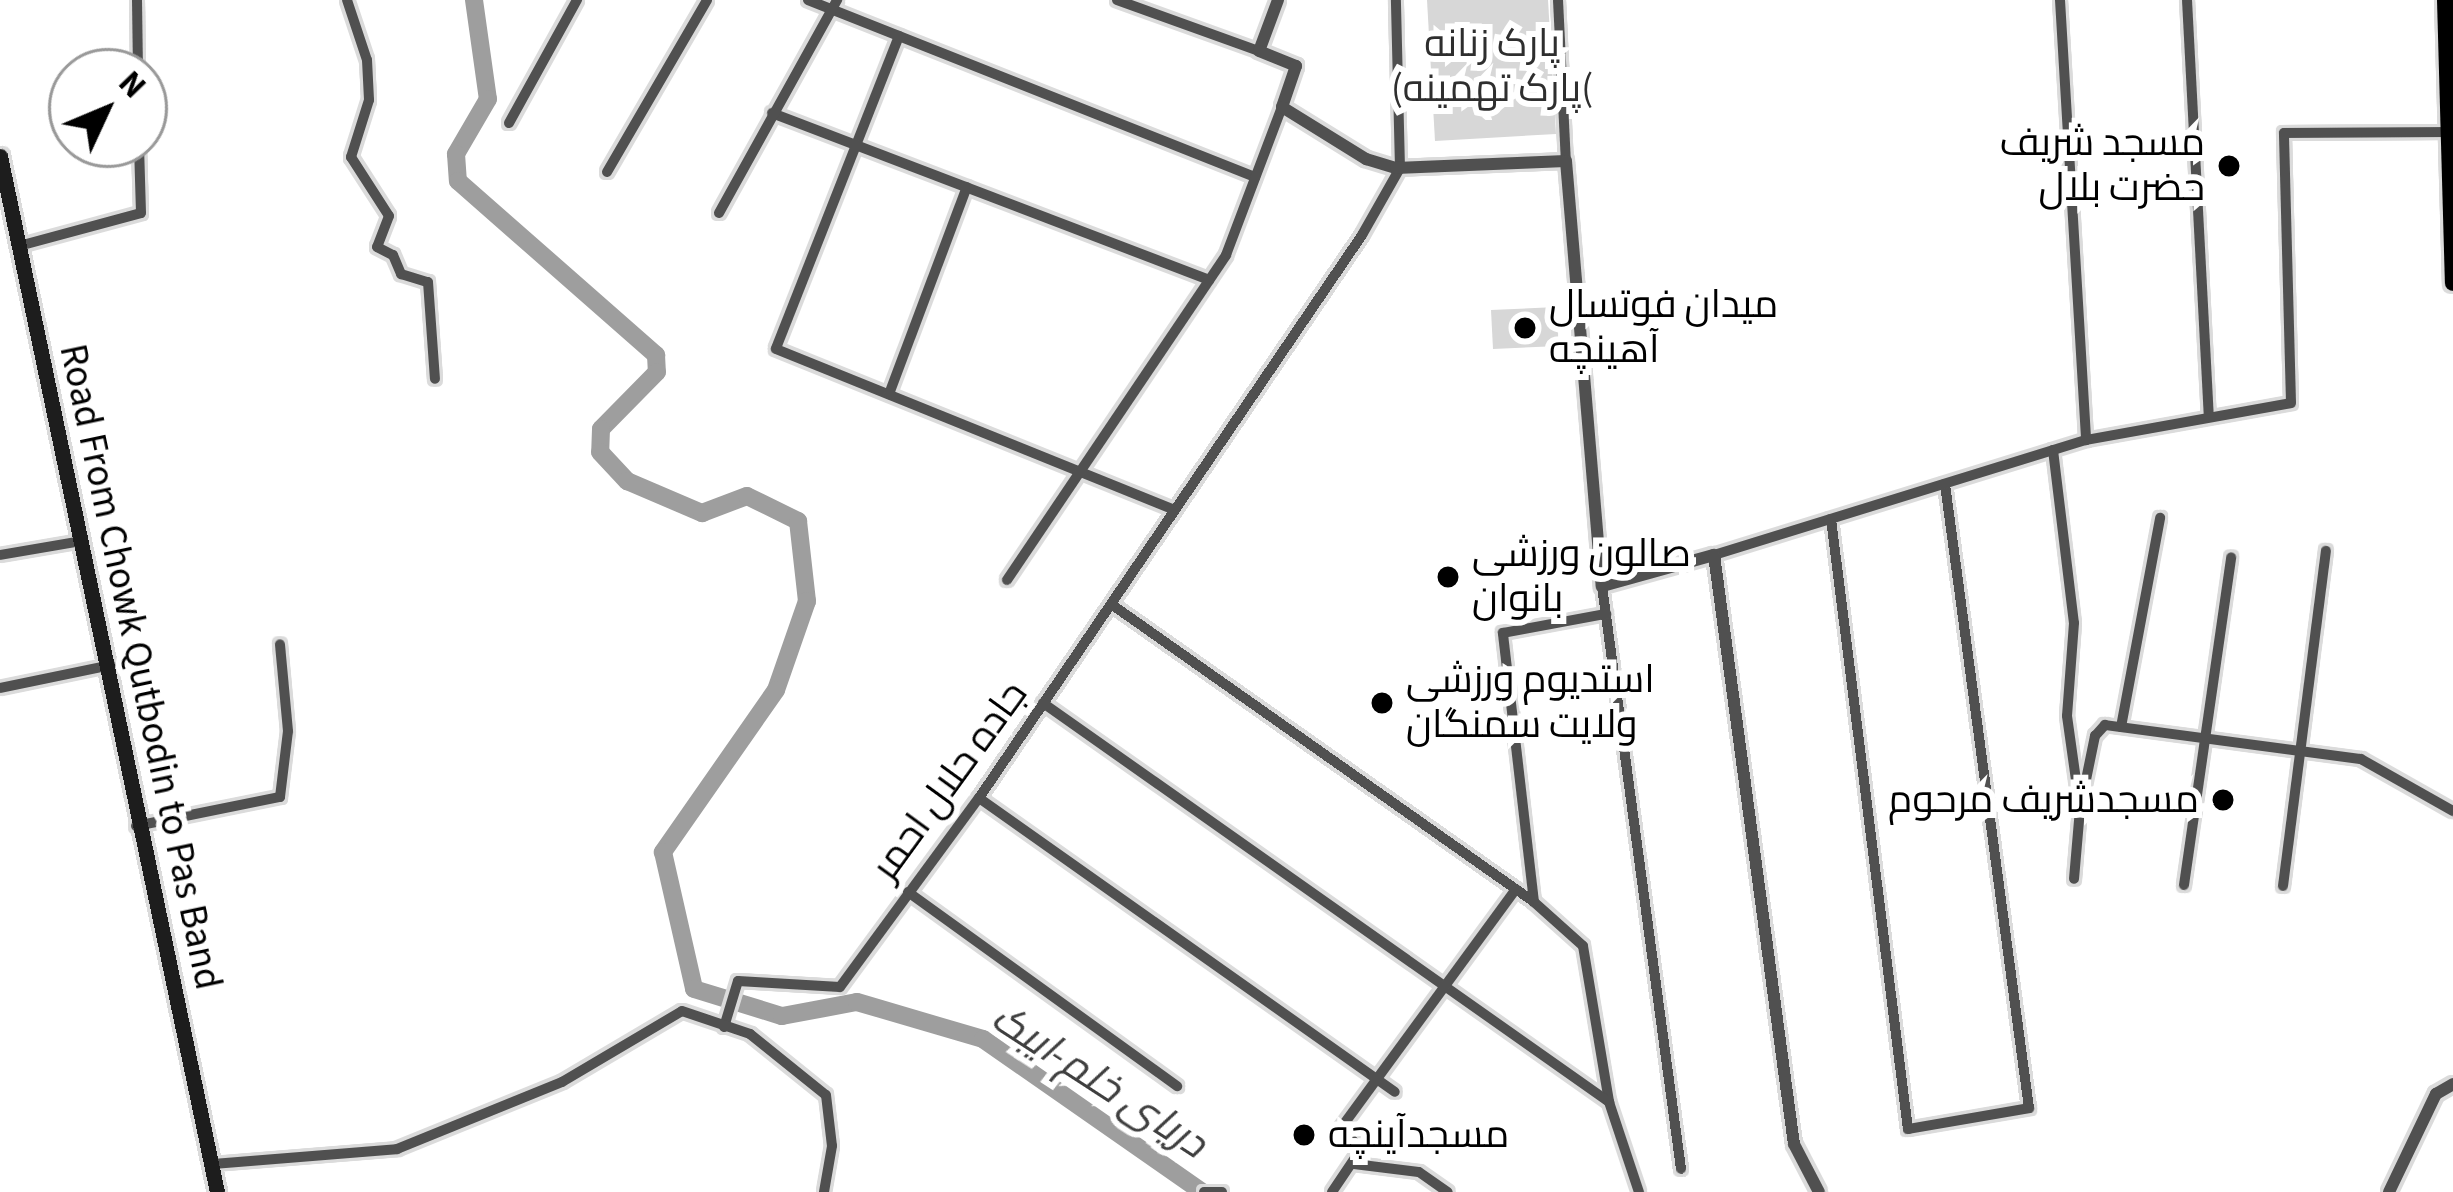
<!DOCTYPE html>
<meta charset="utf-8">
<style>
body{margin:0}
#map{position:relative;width:2453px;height:1192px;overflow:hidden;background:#fff;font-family:"Source Sans 3",Cairo,sans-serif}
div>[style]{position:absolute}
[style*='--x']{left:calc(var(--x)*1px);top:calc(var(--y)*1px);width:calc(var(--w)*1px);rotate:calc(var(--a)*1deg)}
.green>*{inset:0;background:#d7d7d7}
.river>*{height:18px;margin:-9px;padding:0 9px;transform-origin:9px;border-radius:9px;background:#9e9e9e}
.roads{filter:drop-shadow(3px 0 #dbdbdb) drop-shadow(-3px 0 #dbdbdb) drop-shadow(0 3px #dbdbdb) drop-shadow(0 -3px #dbdbdb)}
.minor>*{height:10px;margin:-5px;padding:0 5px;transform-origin:5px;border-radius:5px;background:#505050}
.tertiary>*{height:12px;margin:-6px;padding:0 6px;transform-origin:6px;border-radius:6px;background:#505050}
.secondary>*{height:15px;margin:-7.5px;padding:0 7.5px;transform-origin:7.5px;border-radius:7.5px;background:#1d1d1d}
.trunk>*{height:16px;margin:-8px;padding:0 8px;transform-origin:8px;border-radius:8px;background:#000}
.dots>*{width:33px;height:33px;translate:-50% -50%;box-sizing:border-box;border:6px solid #fff;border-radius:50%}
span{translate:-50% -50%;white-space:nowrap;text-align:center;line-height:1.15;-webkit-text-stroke:12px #fff;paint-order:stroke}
.park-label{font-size:39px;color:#2e2e2e}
.poi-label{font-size:39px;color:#000}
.right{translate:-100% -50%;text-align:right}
.left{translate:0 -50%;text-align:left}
.street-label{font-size:39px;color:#000}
.water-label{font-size:42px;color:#3f3f3f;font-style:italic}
.north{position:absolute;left:48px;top:48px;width:120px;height:120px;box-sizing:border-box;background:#fff;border:3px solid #999;border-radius:50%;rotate:46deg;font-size:33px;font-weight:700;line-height:48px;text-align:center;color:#000}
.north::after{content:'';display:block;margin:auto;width:42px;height:54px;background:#000;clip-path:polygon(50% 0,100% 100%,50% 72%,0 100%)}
</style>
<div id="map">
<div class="green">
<i style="clip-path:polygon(1427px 0,1548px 0,1556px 134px,1435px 141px)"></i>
<i style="clip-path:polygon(1557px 307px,1559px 346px,1493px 349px,1491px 310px)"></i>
</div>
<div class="river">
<i style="--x:474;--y:0;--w:100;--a:82"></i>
<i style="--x:488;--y:99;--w:64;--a:120.2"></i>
<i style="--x:456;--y:154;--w:27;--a:86"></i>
<i style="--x:458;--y:181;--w:264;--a:41.3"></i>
<i style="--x:656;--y:355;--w:17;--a:87"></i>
<i style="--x:657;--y:372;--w:80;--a:134.5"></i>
<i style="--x:601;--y:429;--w:23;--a:92"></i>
<i style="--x:600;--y:452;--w:40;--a:47"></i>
<i style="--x:627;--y:481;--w:82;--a:23.1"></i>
<i style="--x:702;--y:513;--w:48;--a:-20.7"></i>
<i style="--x:747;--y:496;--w:57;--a:26.1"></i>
<i style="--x:798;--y:521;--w:81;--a:83.6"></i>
<i style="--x:807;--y:601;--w:94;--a:109.2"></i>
<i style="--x:776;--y:690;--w:198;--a:124.9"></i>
<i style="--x:663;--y:852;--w:140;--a:77.2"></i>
<i style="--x:694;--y:989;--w:92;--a:17.1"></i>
<i style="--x:782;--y:1016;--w:76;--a:-10.6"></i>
<i style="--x:857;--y:1002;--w:131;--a:16.4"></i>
<i style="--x:983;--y:1039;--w:267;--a:34.9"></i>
</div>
<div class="roads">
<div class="minor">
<i style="--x:137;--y:0;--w:72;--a:89.2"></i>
<i style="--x:347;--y:0;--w:63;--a:71.6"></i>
<i style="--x:367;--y:60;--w:40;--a:87.1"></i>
<i style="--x:369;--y:100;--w:60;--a:107.5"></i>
<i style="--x:351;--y:157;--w:70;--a:57.2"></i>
<i style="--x:389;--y:216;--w:33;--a:111"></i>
<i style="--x:377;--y:247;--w:18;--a:27"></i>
<i style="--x:393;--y:255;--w:21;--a:67"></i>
<i style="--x:401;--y:274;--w:28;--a:17"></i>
<i style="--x:428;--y:282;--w:97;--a:85.9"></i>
<i style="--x:808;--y:0;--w:481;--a:21.6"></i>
<i style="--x:1117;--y:0;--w:151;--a:19.8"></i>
<i style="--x:1558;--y:0;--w:161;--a:87.2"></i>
<i style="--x:2060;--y:0;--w:441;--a:86.6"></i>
<i style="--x:2187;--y:0;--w:414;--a:87"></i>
<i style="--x:899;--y:36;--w:336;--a:111.5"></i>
<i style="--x:776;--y:349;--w:430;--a:22"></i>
<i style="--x:772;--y:113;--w:468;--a:20.9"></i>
<i style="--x:509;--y:123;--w:141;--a:-61.1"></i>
<i style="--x:607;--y:172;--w:199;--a:-59.8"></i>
<i style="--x:719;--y:213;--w:244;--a:-61"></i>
<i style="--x:19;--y:246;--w:126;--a:-15.1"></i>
<i style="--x:141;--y:213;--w:69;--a:-91.7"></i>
<i style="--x:889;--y:394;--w:221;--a:-69.4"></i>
<i style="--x:2053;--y:450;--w:174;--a:83.1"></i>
<i style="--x:2074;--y:623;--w:93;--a:94.3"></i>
<i style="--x:2067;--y:716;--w:94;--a:82"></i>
<i style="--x:2080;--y:809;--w:70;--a:94.9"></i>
<i style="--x:1831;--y:519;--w:615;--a:82.81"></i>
<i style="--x:1908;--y:1129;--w:123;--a:-9.8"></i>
<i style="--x:2029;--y:1108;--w:630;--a:-97.67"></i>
<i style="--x:0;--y:555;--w:83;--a:-9.7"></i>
<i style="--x:1714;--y:555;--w:389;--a:-17.2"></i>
<i style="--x:2086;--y:440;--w:208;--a:-10.2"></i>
<i style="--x:2291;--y:403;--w:270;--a:-91.5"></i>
<i style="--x:2284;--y:133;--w:164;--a:-0.3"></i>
<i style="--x:1007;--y:580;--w:392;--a:-56"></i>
<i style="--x:1226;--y:255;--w:158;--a:-69.3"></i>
<i style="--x:1602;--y:586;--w:588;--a:82.28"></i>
<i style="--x:1111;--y:604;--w:517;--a:35.16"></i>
<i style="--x:1534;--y:902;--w:66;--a:41.9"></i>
<i style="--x:1583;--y:946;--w:158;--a:80.5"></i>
<i style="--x:1609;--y:1102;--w:95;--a:71.6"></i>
<i style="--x:0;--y:688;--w:113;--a:-11.7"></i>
<i style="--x:1043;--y:703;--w:693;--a:35.18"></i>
<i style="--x:2121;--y:727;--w:213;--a:-79.4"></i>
<i style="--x:979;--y:798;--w:509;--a:35.25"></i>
<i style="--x:2080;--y:809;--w:75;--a:-78.4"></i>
<i style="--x:2095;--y:736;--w:15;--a:-48"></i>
<i style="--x:2105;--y:725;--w:258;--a:7.6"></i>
<i style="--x:2361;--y:759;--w:106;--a:29.5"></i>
<i style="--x:136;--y:826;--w:147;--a:-11.4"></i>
<i style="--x:280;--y:797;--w:66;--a:-83.1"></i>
<i style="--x:288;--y:731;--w:87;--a:-95.3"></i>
<i style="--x:2184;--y:885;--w:331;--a:-81.8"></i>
<i style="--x:2283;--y:886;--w:338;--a:-82.7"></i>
<i style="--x:908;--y:892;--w:332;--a:35.8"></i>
<i style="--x:1534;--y:902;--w:271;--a:-96.6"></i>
<i style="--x:1503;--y:633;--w:105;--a:-10.5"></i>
<i style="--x:724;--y:1027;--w:48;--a:-73.1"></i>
<i style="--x:738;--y:981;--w:102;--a:3.4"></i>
<i style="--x:840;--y:987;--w:235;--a:-53.7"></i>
<i style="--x:979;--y:798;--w:681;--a:-55.77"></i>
<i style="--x:1362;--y:235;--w:77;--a:-60.4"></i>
<i style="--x:1400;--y:168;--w:168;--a:-91.4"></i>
<i style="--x:212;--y:1164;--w:186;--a:-4.6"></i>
<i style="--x:397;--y:1149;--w:178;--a:-22.1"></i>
<i style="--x:562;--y:1082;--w:139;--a:-30.6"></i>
<i style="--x:682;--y:1011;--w:72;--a:18.7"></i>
<i style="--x:750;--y:1034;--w:97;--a:38.8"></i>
<i style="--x:826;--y:1095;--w:51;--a:83.3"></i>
<i style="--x:832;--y:1146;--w:47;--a:99.9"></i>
<i style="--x:1354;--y:1164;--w:65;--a:7"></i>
<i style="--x:1419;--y:1172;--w:35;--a:35"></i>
<i style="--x:1204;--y:1192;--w:18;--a:0"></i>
<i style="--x:1332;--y:1192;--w:52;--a:-56"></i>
<i style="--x:1361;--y:1149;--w:29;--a:-134"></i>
<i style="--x:1341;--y:1128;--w:296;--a:-53.8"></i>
</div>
<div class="tertiary">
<i style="--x:1278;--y:0;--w:54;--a:110.4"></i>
<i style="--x:1259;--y:51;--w:40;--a:22"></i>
<i style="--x:1296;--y:66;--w:43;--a:108.9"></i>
<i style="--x:1282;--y:107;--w:99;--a:31.8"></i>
<i style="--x:1366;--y:159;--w:31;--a:17"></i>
<i style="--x:1396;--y:168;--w:170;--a:-2.4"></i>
<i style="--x:1566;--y:161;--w:427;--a:85.2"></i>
<i style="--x:1602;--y:586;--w:116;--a:-15.5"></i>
<i style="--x:1714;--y:555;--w:594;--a:82.27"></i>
<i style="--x:1794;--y:1144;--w:54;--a:62.5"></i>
<i style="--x:2389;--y:1192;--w:109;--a:-64.4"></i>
<i style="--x:2436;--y:1094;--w:20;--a:-30"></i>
</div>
<div class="secondary">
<i style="--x:0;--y:156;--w:1058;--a:78.17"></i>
</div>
<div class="trunk">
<i style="--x:2445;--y:0;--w:283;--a:88.4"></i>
</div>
</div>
<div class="dots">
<i style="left:2229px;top:166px;background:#000"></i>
<i style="left:1525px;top:328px;background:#000"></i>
<i style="left:1448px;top:577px;background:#000"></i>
<i style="left:1382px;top:703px;background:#000"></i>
<i style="left:2223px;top:800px;background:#000"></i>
<i style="left:1304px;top:1135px;background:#000"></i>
</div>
<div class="park-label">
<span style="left:1492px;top:67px">پارک زنانه<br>(پارک تهمینه(</span>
</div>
<div class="poi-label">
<span class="right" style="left:2205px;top:166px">مسجد شریف<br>حضرت بلال</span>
<span class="left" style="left:1549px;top:328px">میدان فوتسال<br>آهینچه</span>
<span class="left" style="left:1472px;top:577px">صالون ورزشی<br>بانوان</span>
<span class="left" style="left:1406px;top:703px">استدیوم ورزشی<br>ولایت سمنگان</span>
<span class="right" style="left:2199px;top:800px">مسجدشریف مرحوم</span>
<span class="left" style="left:1328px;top:1135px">مسجدآینچه</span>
</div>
<div class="street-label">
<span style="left:140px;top:667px;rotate:78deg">Road From Chowk Qutbodin to Pas Band</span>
<span style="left:950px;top:781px;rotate:-54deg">جاده حلال احمر</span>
</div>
<div class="water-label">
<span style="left:1099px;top:1081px;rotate:33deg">دریای خلم-ایبک</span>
</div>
<div class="north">N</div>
</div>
